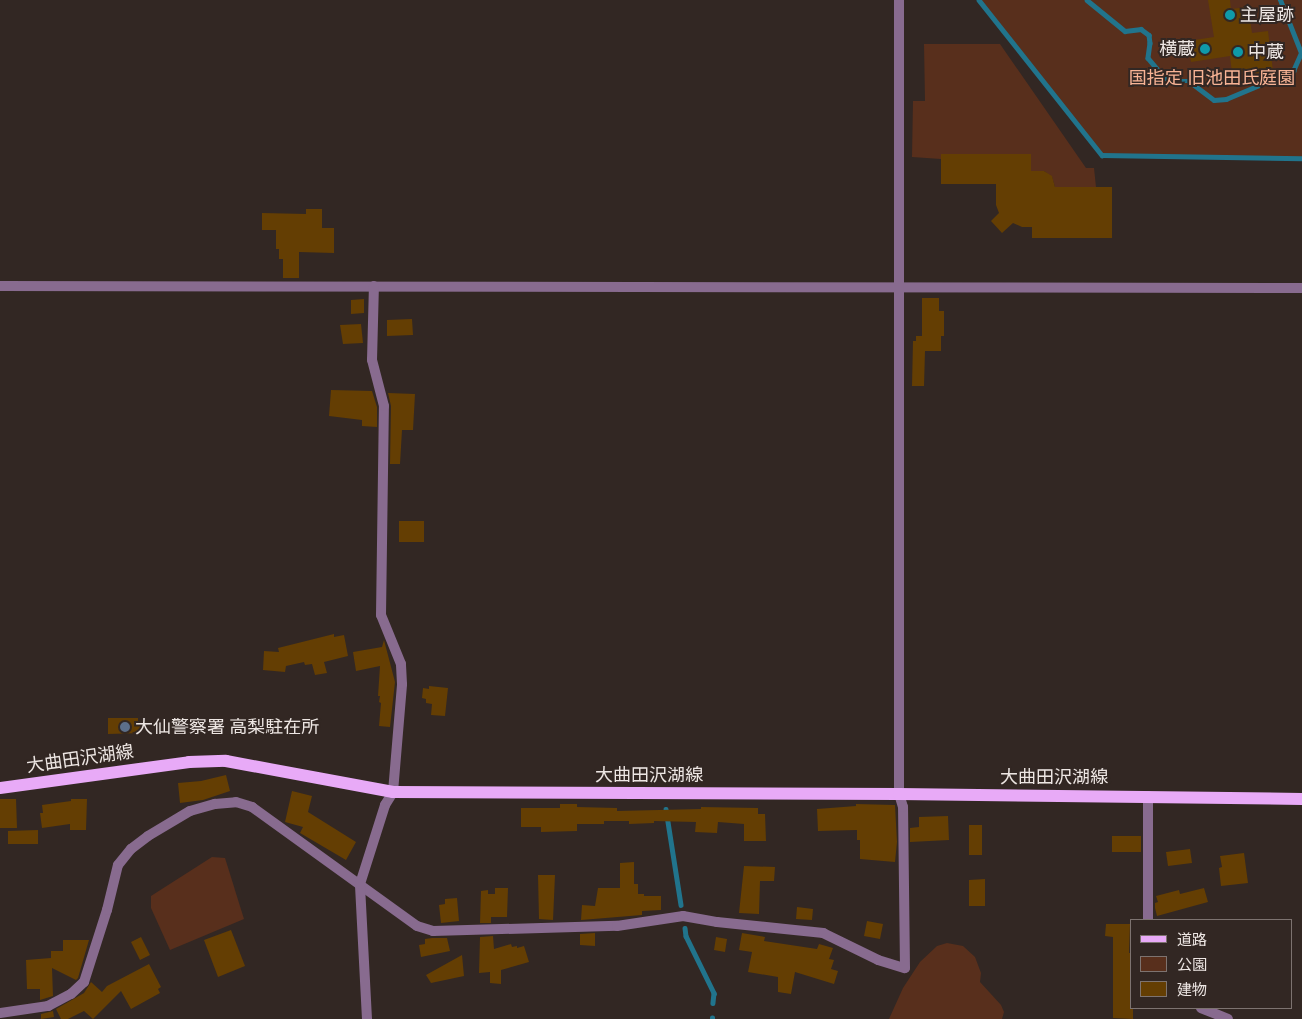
<!DOCTYPE html>
<meta charset="utf-8">
<style>
body{margin:0}
#map{position:relative;width:1302px;height:1019px;overflow:hidden;background:#322723;font-family:"Public Sans","Noto Sans JP",sans-serif}
div>[style]{position:absolute}
[style*='--x']{left:calc(var(--x)*1px);top:calc(var(--y)*1px);width:calc(var(--w)*1px);rotate:calc(var(--a)*1deg)}
.green>*{inset:0;background:#582f1c}
.stream>*{height:4.5px;margin:-2.25px;padding:0 2.25px;transform-origin:2.25px;border-radius:2.25px;background:#21748c}
.building>*{inset:0;background:#643e03}
.minor>*{height:10px;margin:-5px;padding:0 5px;transform-origin:5px;border-radius:5px;background:#886b8f}
.tertiary>*{height:10px;margin:-5px;padding:0 5px;transform-origin:5px;border-radius:5px;background:#886b8f}
.primary>*{height:12px;margin:-6px;padding:0 6px;transform-origin:6px;border-radius:6px;background:#e8aaf7}
.dots>*{width:14px;height:14px;translate:-50% -50%;box-sizing:border-box;border:2px solid #322723;border-radius:50%}
span{translate:-50% -50%;white-space:nowrap;text-align:center;line-height:1.15;-webkit-text-stroke:4px #322723;paint-order:stroke}
.poi-label{font-size:18px;color:#ede6e3}
.left{translate:0 -50%;text-align:left}
.right{translate:-100% -50%;text-align:right}
.park-label{font-size:18px;color:#f9b495}
.street-label{font-size:18px;color:#ede6e3}
.legend{position:absolute;left:1130px;top:919px;width:162px;height:90px;box-sizing:border-box;background:#322723;border:1px solid #7d7370;margin:0;padding:6px 9px;list-style:none;font-size:15px;color:#ede6e3}
.legend li{display:flex;align-items:center;gap:10px;height:25px}
.legend b{width:25px;border:1px solid #7d7370}
</style>
<div id="map">
<div class="green">
<i style="clip-path:polygon(979px 0,1302px 0,1302px 158px,1102px 155px)"></i>
<i style="clip-path:polygon(924px 44px,1000px 44px,1086px 168px,1094px 168px,1096px 187px,1055px 187px,1052px 177px,1044px 171px,1031px 171px,1031px 154px,941px 159px,912px 157px,913px 101px,925px 101px)"></i>
<i style="clip-path:polygon(212px 857px,225px 858px,244px 919px,170px 950px,151px 908px,151px 896px)"></i>
<i style="clip-path:polygon(947px 943px,963px 946px,975px 957px,981px 973px,980px 982px,1001px 1005px,1004px 1012px,1002px 1019px,889px 1019px,903px 988px,920px 962px,937px 946px)"></i>
</div>
<div class="stream">
<i style="--x:979;--y:0;--w:198;--a:51.6"></i>
<i style="--x:1102;--y:155;--w:200;--a:0.9"></i>
<i style="--x:1087;--y:0;--w:49;--a:39.2"></i>
<i style="--x:1125;--y:31;--w:16;--a:-7"></i>
<i style="--x:1141;--y:29;--w:10;--a:37"></i>
<i style="--x:1149;--y:35;--w:8;--a:83"></i>
<i style="--x:1150;--y:43;--w:15;--a:98"></i>
<i style="--x:1148;--y:58;--w:25;--a:50"></i>
<i style="--x:1164;--y:77;--w:9;--a:27"></i>
<i style="--x:1172;--y:81;--w:17;--a:0"></i>
<i style="--x:1189;--y:81;--w:31;--a:37"></i>
<i style="--x:1214;--y:100;--w:12;--a:-5"></i>
<i style="--x:1226;--y:99;--w:73;--a:-22.7"></i>
<i style="--x:1293;--y:71;--w:20;--a:-66"></i>
<i style="--x:1301;--y:53;--w:57;--a:-111.6"></i>
<i style="--x:666;--y:809;--w:97;--a:81.1"></i>
<i style="--x:685;--y:928;--w:8;--a:83"></i>
<i style="--x:686;--y:936;--w:64;--a:63.8"></i>
<i style="--x:714;--y:993;--w:10;--a:96"></i>
<i style="--x:712;--y:1019;--w:1;--a:-90"></i>
</div>
<div class="building">
<i style="clip-path:polygon(1208px 0,1230px 0,1231px 9px,1248px 7px,1252px 33px,1268px 31px,1273px 71px,1256px 73px,1256px 69px,1232px 73px,1230px 56px,1191px 62px,1188px 41px,1214px 37px)"></i>
<i style="clip-path:polygon(941px 154px,1031px 154px,1031px 171px,1044px 171px,1052px 176px,1055px 187px,1112px 187px,1112px 238px,1032px 238px,1032px 227px,1022px 227px,1013px 223px,1002px 233px,991px 221px,999px 213px,996px 205px,996px 184px,941px 184px)"></i>
<i style="clip-path:polygon(306px 209px,322px 209px,322px 228px,334px 228px,334px 253px,299px 252px,299px 278px,283px 278px,283px 259px,279px 259px,279px 249px,276px 249px,276px 230px,262px 230px,262px 213px,306px 214px)"></i>
<i style="clip-path:polygon(922px 298px,939px 298px,939px 311px,944px 311px,944px 336px,941px 336px,941px 351px,925px 351px,924px 386px,912px 386px,913px 341px,916px 341px,916px 336px,922px 336px)"></i>
<i style="clip-path:polygon(364px 299px,364px 313px,351px 314px,351px 300px)"></i>
<i style="clip-path:polygon(412px 319px,413px 335px,387px 336px,387px 320px)"></i>
<i style="clip-path:polygon(361px 324px,363px 343px,343px 344px,340px 325px)"></i>
<i style="clip-path:polygon(331px 390px,372px 391px,377px 407px,377px 427px,362px 426px,362px 420px,329px 416px)"></i>
<i style="clip-path:polygon(388px 393px,415px 394px,413px 430px,402px 430px,400px 464px,390px 464px,391px 406px)"></i>
<i style="clip-path:polygon(399px 521px,424px 521px,424px 542px,399px 542px)"></i>
<i style="clip-path:polygon(334px 634px,334px 637px,344px 635px,348px 656px,324px 662px,327px 673px,315px 675px,312px 664px,305px 665px,304px 662px,286px 666px,285px 672px,263px 670px,264px 651px,279px 652px,278px 648px)"></i>
<i style="clip-path:polygon(384px 640px,395px 682px,390px 727px,379px 726px,381px 703px,379px 702px,380px 696px,378px 696px,380px 666px,356px 671px,353px 652px,382px 647px)"></i>
<i style="clip-path:polygon(429px 686px,448px 688px,445px 716px,431px 715px,432px 704px,426px 703px,426px 699px,422px 698px,423px 688px,429px 689px)"></i>
<i style="clip-path:polygon(108px 718px,138px 718px,138px 721px,142px 721px,142px 733px,108px 734px)"></i>
<i style="clip-path:polygon(226px 775px,230px 791px,203px 800px,180px 803px,178px 783px,201px 781px)"></i>
<i style="clip-path:polygon(292px 791px,312px 796px,308px 812px,356px 842px,346px 860px,300px 833px,303px 827px,285px 822px)"></i>
<i style="clip-path:polygon(0 799px,16px 799px,17px 828px,0 828px)"></i>
<i style="clip-path:polygon(71px 799px,87px 799px,86px 830px,70px 830px,70px 824px,42px 828px,40px 813px,43px 813px,42px 805px,71px 801px)"></i>
<i style="clip-path:polygon(560px 804px,577px 804px,577px 807px,617px 808px,617px 811px,701px 809px,701px 807px,758px 808px,758px 814px,765px 814px,766px 841px,744px 841px,744px 824px,718px 822px,717px 833px,695px 832px,696px 822px,654px 821px,654px 823px,629px 824px,629px 821px,604px 821px,604px 824px,577px 824px,577px 831px,541px 832px,541px 827px,521px 827px,521px 808px,560px 808px)"></i>
<i style="clip-path:polygon(856px 804px,895px 805px,897px 842px,895px 862px,860px 859px,860px 840px,857px 840px,857px 830px,818px 831px,817px 809px,856px 806px)"></i>
<i style="clip-path:polygon(948px 816px,949px 840px,910px 842px,910px 828px,919px 827px,919px 817px)"></i>
<i style="clip-path:polygon(969px 825px,982px 825px,982px 855px,969px 855px)"></i>
<i style="clip-path:polygon(38px 830px,38px 844px,8px 844px,8px 831px)"></i>
<i style="clip-path:polygon(1112px 836px,1141px 836px,1141px 852px,1112px 852px)"></i>
<i style="clip-path:polygon(1190px 849px,1192px 863px,1168px 866px,1166px 852px)"></i>
<i style="clip-path:polygon(1244px 853px,1248px 883px,1221px 886px,1219px 868px,1222px 867px,1220px 856px)"></i>
<i style="clip-path:polygon(634px 862px,634px 884px,638px 884px,638px 894px,644px 894px,644px 896px,661px 896px,661px 910px,642px 911px,642px 915px,581px 920px,582px 905px,595px 906px,598px 888px,620px 888px,620px 863px)"></i>
<i style="clip-path:polygon(744px 866px,775px 867px,774px 881px,760px 881px,759px 914px,739px 913px)"></i>
<i style="clip-path:polygon(538px 875px,555px 875px,553px 920px,539px 919px)"></i>
<i style="clip-path:polygon(985px 879px,985px 906px,969px 906px,969px 880px)"></i>
<i style="clip-path:polygon(495px 888px,508px 888px,507px 917px,491px 917px,491px 923px,480px 923px,481px 891px,488px 890px,488px 894px,495px 894px)"></i>
<i style="clip-path:polygon(1204px 888px,1208px 902px,1157px 916px,1155px 908px,1155px 903px,1158px 902px,1156px 896px,1179px 890px,1180px 894px)"></i>
<i style="clip-path:polygon(457px 898px,459px 921px,441px 923px,439px 905px,445px 904px,445px 899px)"></i>
<i style="clip-path:polygon(797px 907px,813px 909px,812px 920px,796px 919px)"></i>
<i style="clip-path:polygon(867px 921px,883px 924px,880px 939px,864px 936px)"></i>
<i style="clip-path:polygon(1106px 924px,1130px 924px,1129px 953px,1131px 953px,1131px 1008px,1133px 1008px,1133px 1019px,1113px 1018px,1113px 937px,1105px 936px)"></i>
<i style="clip-path:polygon(231px 930px,245px 966px,218px 977px,204px 940px)"></i>
<i style="clip-path:polygon(595px 933px,595px 946px,580px 945px,580px 934px)"></i>
<i style="clip-path:polygon(742px 933px,765px 937px,764px 941px,817px 949px,819px 944px,833px 948px,829px 959px,834px 960px,831px 969px,838px 971px,834px 984px,795px 972px,791px 994px,778px 992px,778px 977px,748px 972px,752px 952px,739px 950px)"></i>
<i style="clip-path:polygon(493px 936px,494px 949px,511px 944px,512px 947px,517px 946px,517px 948px,524px 946px,529px 962px,501px 970px,501px 984px,490px 983px,490px 972px,479px 973px,480px 937px)"></i>
<i style="clip-path:polygon(141px 937px,150px 955px,140px 960px,131px 942px)"></i>
<i style="clip-path:polygon(716px 937px,727px 939px,725px 952px,714px 950px)"></i>
<i style="clip-path:polygon(432px 938px,447px 938px,450px 951px,421px 957px,419px 945px,425px 944px,425px 939px)"></i>
<i style="clip-path:polygon(63px 940px,89px 940px,78px 978px,76px 980px,52px 968px,53px 996px,40px 1000px,40px 989px,27px 989px,26px 960px,51px 958px,51px 951px,63px 951px)"></i>
<i style="clip-path:polygon(462px 955px,464px 976px,431px 983px,426px 975px)"></i>
<i style="clip-path:polygon(149px 964px,161px 987px,158px 989px,160px 993px,131px 1009px,121px 991px,93px 1019px,84px 1011px,68px 1019px,61px 1019px,56px 1009px,84px 993px,91px 982px,102px 992px,107px 986px)"></i>
<i style="clip-path:polygon(53px 1011px,54px 1017px,41px 1019px,41px 1014px)"></i>
</div>
<div class="minor">
<i style="--x:0;--y:286;--w:1302;--a:0.09"></i>
<i style="--x:1148;--y:920;--w:124;--a:-90"></i>
<i style="--x:1201;--y:1008;--w:29;--a:22"></i>
<i style="--x:0;--y:1013;--w:49;--a:-8.3"></i>
<i style="--x:48;--y:1006;--w:26;--a:-28"></i>
<i style="--x:71;--y:994;--w:18;--a:-43"></i>
<i style="--x:84;--y:982;--w:76;--a:-72.3"></i>
<i style="--x:107;--y:910;--w:46;--a:-76.3"></i>
<i style="--x:118;--y:865;--w:21;--a:-51"></i>
<i style="--x:131;--y:849;--w:21;--a:-37"></i>
<i style="--x:148;--y:836;--w:49;--a:-30.8"></i>
<i style="--x:190;--y:811;--w:26;--a:-16"></i>
<i style="--x:215;--y:804;--w:21;--a:-5"></i>
<i style="--x:236;--y:802;--w:17;--a:17"></i>
<i style="--x:252;--y:807;--w:203;--a:35.8"></i>
<i style="--x:417;--y:926;--w:17;--a:17"></i>
<i style="--x:433;--y:931;--w:184;--a:-1.6"></i>
<i style="--x:617;--y:926;--w:67;--a:-8.6"></i>
<i style="--x:683;--y:916;--w:35;--a:10"></i>
<i style="--x:717;--y:922;--w:107;--a:5.9"></i>
<i style="--x:823;--y:933;--w:61;--a:26.1"></i>
<i style="--x:878;--y:960;--w:28;--a:17"></i>
<i style="--x:905;--y:968;--w:161;--a:-90.7"></i>
<i style="--x:903;--y:807;--w:14;--a:-107"></i>
<i style="--x:367;--y:1019;--w:135;--a:-93"></i>
<i style="--x:360;--y:884;--w:83;--a:-72.4"></i>
<i style="--x:385;--y:805;--w:15;--a:-58"></i>
<i style="--x:393;--y:792;--w:108;--a:-85.2"></i>
<i style="--x:402;--y:684;--w:20;--a:-93"></i>
<i style="--x:401;--y:664;--w:53;--a:-112.2"></i>
<i style="--x:381;--y:615;--w:209;--a:-89.2"></i>
<i style="--x:384;--y:406;--w:48;--a:-104.6"></i>
<i style="--x:372;--y:360;--w:74;--a:-88.5"></i>
</div>
<div class="tertiary">
<i style="--x:899;--y:0;--w:794;--a:90"></i>
</div>
<div class="primary">
<i style="--x:0;--y:788;--w:191;--a:-7.8"></i>
<i style="--x:189;--y:762;--w:37;--a:-2"></i>
<i style="--x:226;--y:761;--w:170;--a:10.5"></i>
<i style="--x:393;--y:792;--w:506;--a:0.23"></i>
<i style="--x:899;--y:794;--w:403;--a:0.7"></i>
</div>
<div class="dots">
<i style="left:1230px;top:15px;background:#0f9aa8"></i>
<i style="left:1205px;top:49px;background:#0f9aa8"></i>
<i style="left:1238px;top:52px;background:#0f9aa8"></i>
<i style="left:125px;top:727px;background:#5c6f8a"></i>
</div>
<div class="poi-label">
<span class="left" style="left:1240px;top:15px">主屋跡</span>
<span class="right" style="left:1195px;top:49px">横蔵</span>
<span class="left" style="left:1248px;top:52px">中蔵</span>
<span class="left" style="left:135px;top:727px">大仙警察署 高梨駐在所</span>
</div>
<div class="park-label">
<span style="left:1212px;top:78px">国指定 旧池田氏庭園</span>
</div>
<div class="street-label">
<span style="left:80px;top:759px;rotate:-8deg">大曲田沢湖線</span>
<span style="left:649px;top:775px">大曲田沢湖線</span>
<span style="left:1054px;top:777px">大曲田沢湖線</span>
</div>
<ul class="legend">
<li><b style="height:6px;background:#e8aaf7"></b>道路</li>
<li><b style="height:14px;background:#582f1c"></b>公園</li>
<li><b style="height:14px;background:#643e03"></b>建物</li>
</ul>
</div>
